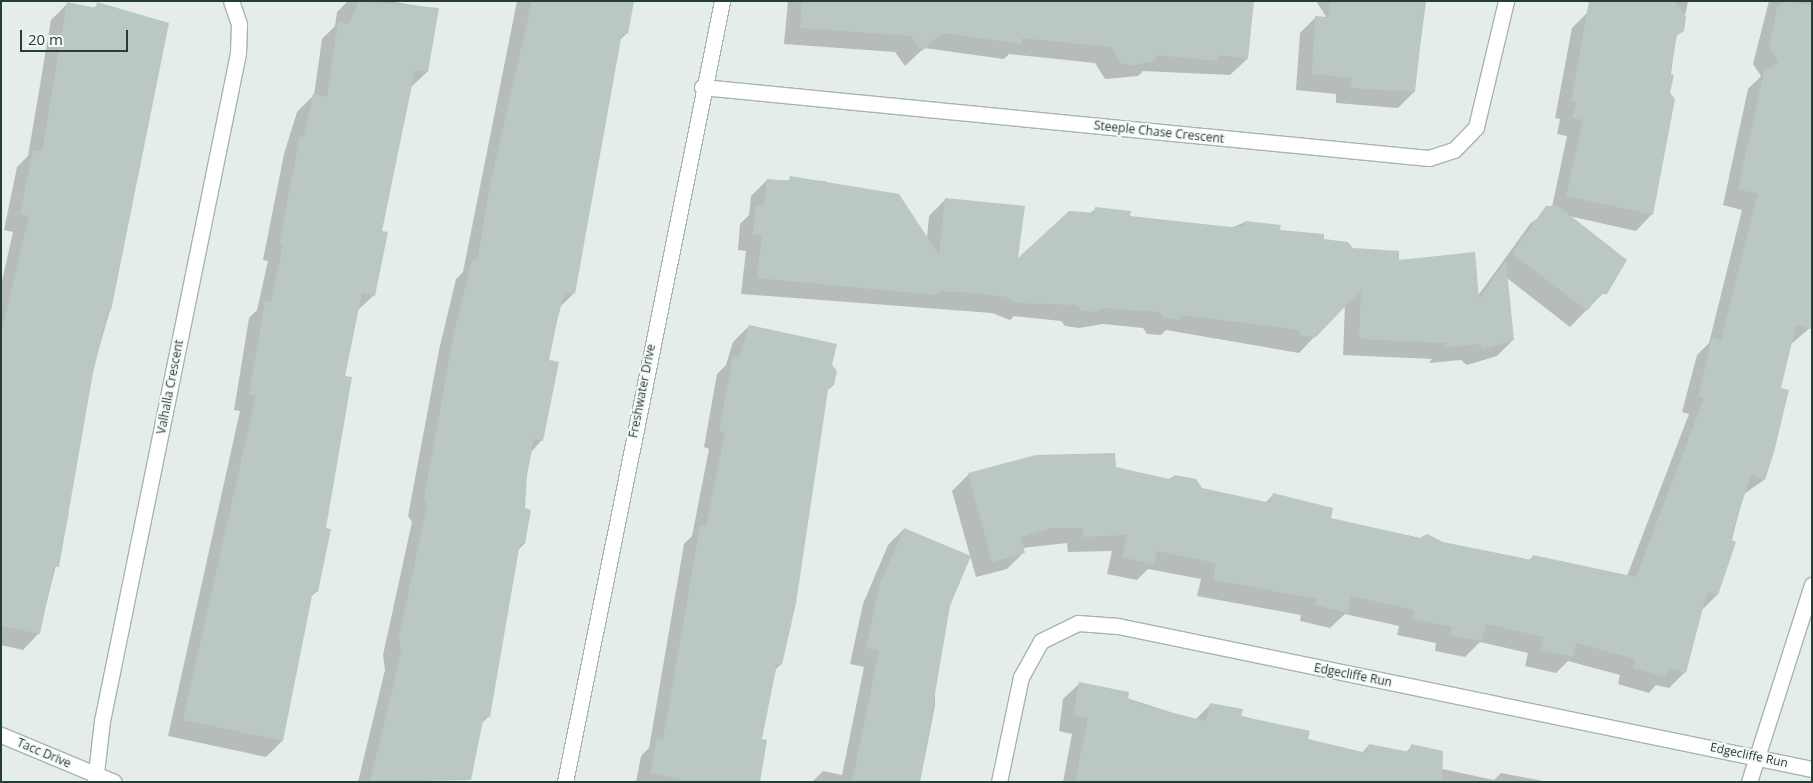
<!DOCTYPE html>
<style>
body{margin:0}
#map{position:relative;width:1813px;height:783px;overflow:hidden;background:#e4ede8;font-family:"Open Sans",sans-serif}
div>[style]{position:absolute}
[style*='--x']{left:calc(var(--x)*1px);top:calc(var(--y)*1px);width:calc(var(--w)*1px);rotate:calc(var(--a)*1deg)}
.shadow>*{inset:0;background:#0003}
.building>*{inset:0;background:#bac8c1}
.roads{filter:drop-shadow(1px 0 #a7b5ae) drop-shadow(-1px 0 #a7b5ae) drop-shadow(0 1px #a7b5ae) drop-shadow(0 -1px #a7b5ae)}
.minor>*{height:15px;margin:-7.5px;padding:0 7.5px;transform-origin:7.5px;border-radius:7.5px;background:#fff}
.tertiary>*{height:15px;margin:-7.5px;padding:0 7.5px;transform-origin:7.5px;border-radius:7.5px;background:#fff}
span{translate:-50% -50%;white-space:nowrap;text-align:center;line-height:1.15;-webkit-text-stroke:4px #f5f9f7;paint-order:stroke}
.street-label{font-size:12px;color:#253e34}
.frame{position:absolute;inset:0;border:2px solid #253e34;pointer-events:none}
.scale{position:absolute;left:20px;top:30px;width:108px;height:22px;box-sizing:border-box;border:2px solid #253e34;border-top:0;padding-left:6px;font-size:15px;line-height:18px;white-space:nowrap;color:#253e34;-webkit-text-stroke:4px #f5f9f7;paint-order:stroke}
</style>
<div id="map">
<div class="shadow">
<i style="clip-path:polygon(348px 1px,389px 1px,437px 9px,427px 72px,410px 88px,381px 232px,374px 295px,357px 311px,343px 377px,317px 591px,311px 597px,282px 741px,266px 757px,168px 736px,240px 411px,234px 410px,249px 318px,257px 310px,268px 261px,263px 260px,284px 154px,297px 112px,314px 95px,322px 39px,335px 26px,337px 12px)"></i>
<i style="clip-path:polygon(517px 1px,628px 1px,627px 33px,619px 41px,574px 293px,559px 308px,548px 361px,542px 440px,531px 452px,526px 475px,523px 509px,530px 511px,524px 544px,517px 551px,488px 717px,481px 724px,470px 780px,358px 782px,385px 670px,383px 655px,412px 522px,408px 516px,439px 350px,456px 279px,463px 272px)"></i>
<i style="clip-path:polygon(788px 1px,1253px 1px,1247px 59px,1230px 75px,1143px 71px,1138px 76px,1105px 79px,1095px 63px,1009px 54px,1004px 59px,924px 48px,905px 66px,895px 52px,784px 44px)"></i>
<i style="clip-path:polygon(1316px 1px,1426px 1px,1414px 92px,1398px 108px,1336px 103px,1336px 94px,1296px 90px,1300px 33px,1316px 17px,1327px 18px)"></i>
<i style="clip-path:polygon(1599px 1px,1688px 1px,1682px 30px,1676px 37px,1652px 214px,1636px 231px,1569px 216px,1615px 281px,1570px 327px,1507px 278px,1513px 340px,1497px 356px,1467px 365px,1461px 360px,1429px 363px,1432px 359px,1343px 355px,1345px 305px,1299px 353px,1166px 330px,1161px 335px,1147px 334px,1143px 328px,1103px 324px,1079px 328px,1065px 326px,1061px 321px,1014px 316px,1010px 320px,992px 313px,741px 294px,746px 251px,738px 250px,740px 224px,749px 215px,751px 196px,767px 180px,826px 181px,825px 185px,927px 238px,929px 216px,945px 200px,1016px 261px,1096px 209px,1129px 218px,1231px 228px,1245px 222px,1397px 261px,1477px 297px,1530px 224px,1552px 207px,1567px 136px,1557px 134px,1560px 119px,1555px 118px,1572px 28px)"></i>
<i style="clip-path:polygon(1769px 1px,1812px 1px,1812px 320px,1810px 328px,1791px 344px,1779px 388px,1773px 452px,1764px 480px,1744px 494px,1717px 595px,1701px 611px,1685px 672px,1669px 688px,1656px 685px,1649px 693px,1618px 684px,1620px 675px,1568px 661px,1556px 673px,1525px 666px,1528px 653px,1480px 642px,1465px 657px,1435px 651px,1436px 643px,1397px 635px,1399px 626px,1345px 614px,1330px 628px,1300px 621px,1301px 615px,1197px 596px,1201px 579px,1148px 569px,1137px 580px,1107px 574px,1112px 551px,1068px 552px,1067px 543px,1022px 548px,1023px 553px,1007px 569px,976px 577px,952px 491px,969px 474px,1114px 468px,1265px 503px,1274px 494px,1330px 519px,1528px 561px,1533px 556px,1627px 576px,1689px 414px,1682px 412px,1697px 355px,1709px 343px,1742px 210px,1723px 205px,1748px 89px,1761px 76px,1753px 64px)"></i>
<i style="clip-path:polygon(68px 3px,93px 9px,98px 4px,110px 310px,92px 373px,65px 513px,69px 513px,39px 633px,23px 650px,1px 645px,1px 285px,13px 232px,4px 230px,17px 167px,28px 156px,51px 20px)"></i>
<i style="clip-path:polygon(749px 326px,826px 391px,795px 603px,780px 665px,774px 671px,760px 740px,758px 782px,636px 782px,641px 756px,649px 748px,684px 544px,692px 536px,709px 449px,704px 447px,717px 374px,726px 365px,733px 342px)"></i>
<i style="clip-path:polygon(904px 529px,949px 605px,935px 672px,935px 705px,920px 782px,812px 782px,823px 771px,842px 775px,864px 667px,850px 664px,863px 604px,888px 545px)"></i>
<i style="clip-path:polygon(1080px 683px,1195px 720px,1211px 704px,1307px 740px,1362px 753px,1369px 745px,1405px 753px,1412px 746px,1438px 768px,1494px 780px,1501px 773px,1549px 782px,1063px 782px,1072px 734px,1059px 731px,1063px 699px)"></i>
</div>
<div class="building">
<i style="clip-path:polygon(359px 1px,439px 8px,428px 72px,415px 70px,382px 231px,388px 232px,375px 296px,362px 293px,345px 376px,352px 377px,326px 528px,331px 529px,318px 592px,313px 591px,283px 741px,183px 720px,256px 395px,249px 394px,265px 301px,271px 302px,283px 245px,279px 244px,300px 136px,304px 137px,313px 94px,327px 97px,338px 22px,349px 24px)"></i>
<i style="clip-path:polygon(532px 1px,634px 1px,628px 34px,622px 33px,575px 294px,565px 292px,558px 317px,549px 360px,559px 362px,543px 441px,534px 439px,527px 475px,525px 508px,531px 510px,525px 544px,520px 543px,490px 717px,484px 716px,471px 780px,370px 782px,401px 653px,399px 638px,427px 505px,424px 499px,454px 333px,472px 261px,478px 257px,491px 180px)"></i>
<i style="clip-path:polygon(802px 1px,1254px 1px,1248px 59px,1218px 55px,1217px 61px,1156px 55px,1155px 61px,1133px 65px,1122px 64px,1111px 47px,1022px 38px,1022px 44px,942px 33px,922px 51px,911px 36px,800px 28px)"></i>
<i style="clip-path:polygon(1330px 1px,1425px 1px,1415px 92px,1351px 88px,1352px 78px,1312px 74px,1315px 16px,1328px 17px)"></i>
<i style="clip-path:polygon(1589px 1px,1674px 1px,1686px 17px,1684px 31px,1677px 35px,1670px 74px,1674px 75px,1670px 93px,1675px 99px,1653px 215px,1566px 196px,1583px 120px,1572px 118px,1576px 103px,1571px 102px)"></i>
<i style="clip-path:polygon(1786px 1px,1812px 6px,1812px 329px,1796px 325px,1781px 388px,1789px 390px,1774px 452px,1765px 480px,1751px 475px,1730px 539px,1736px 542px,1718px 595px,1707px 592px,1686px 673px,1668px 668px,1666px 677px,1633px 668px,1635px 659px,1576px 643px,1573px 657px,1541px 650px,1544px 637px,1486px 624px,1482px 641px,1450px 635px,1452px 627px,1412px 619px,1414px 610px,1351px 596px,1348px 613px,1315px 605px,1317px 599px,1213px 580px,1216px 563px,1157px 551px,1154px 565px,1122px 557px,1127px 535px,1083px 537px,1083px 528px,1052px 528px,1021px 537px,1025px 553px,992px 562px,968px 473px,1036px 455px,1115px 453px,1116px 467px,1169px 479px,1175px 475px,1196px 479px,1202px 488px,1271px 503px,1273px 493px,1333px 508px,1331px 518px,1420px 538px,1427px 534px,1443px 542px,1532px 560px,1533px 555px,1636px 577px,1704px 398px,1698px 396px,1712px 337px,1721px 340px,1737px 278px,1758px 194px,1738px 189px,1764px 72px,1779px 62px,1769px 48px,1777px 7px)"></i>
<i style="clip-path:polygon(67px 2px,96px 8px,97px 2px,169px 23px,111px 311px,108px 310px,93px 373px,59px 567px,54px 566px,40px 634px,1px 626px,1px 333px,29px 216px,20px 214px,33px 150px,42px 151px)"></i>
<i style="clip-path:polygon(790px 176px,899px 194px,939px 255px,945px 198px,1025px 206px,1018px 258px,1069px 211px,1095px 213px,1095px 207px,1131px 211px,1130px 216px,1231px 227px,1244px 226px,1245px 221px,1281px 225px,1280px 230px,1324px 234px,1324px 239px,1348px 242px,1353px 248px,1399px 251px,1399px 260px,1475px 252px,1479px 299px,1506px 261px,1514px 340px,1484px 349px,1478px 344px,1443px 348px,1447px 343px,1359px 339px,1361px 290px,1316px 337px,1302px 336px,1298px 330px,1183px 315px,1178px 320px,1164px 318px,1159px 312px,1102px 308px,1096px 312px,1081px 310px,1077px 305px,1013px 303px,1008px 297px,971px 293px,941px 291px,935px 295px,757px 278px,762px 235px,753px 235px,756px 206px,764px 207px,767px 179px,789px 181px)"></i>
<i style="clip-path:polygon(1546px 206px,1558px 206px,1627px 260px,1607px 294px,1601px 294px,1587px 311px,1512px 253px)"></i>
<i style="clip-path:polygon(749px 325px,837px 344px,832px 365px,837px 371px,834px 385px,828px 390px,796px 603px,782px 665px,777px 664px,762px 739px,767px 740px,760px 782px,693px 782px,650px 773px,657px 739px,663px 740px,700px 526px,706px 527px,725px 433px,719px 431px,733px 356px,739px 358px)"></i>
<i style="clip-path:polygon(904px 528px,971px 556px,950px 606px,920px 782px,852px 782px,879px 651px,866px 648px,879px 586px)"></i>
<i style="clip-path:polygon(1079px 682px,1129px 692px,1128px 698px,1145px 706px,1206px 721px,1210px 703px,1243px 709px,1241px 716px,1310px 731px,1308px 739px,1367px 753px,1369px 744px,1410px 752px,1411px 744px,1443px 751px,1442px 782px,1075px 782px,1088px 718px,1074px 715px)"></i>
</div>
<div class="roads">
<div class="minor">
<i style="--x:702;--y:87;--w:730;--a:5.58"></i>
<i style="--x:1429;--y:158;--w:26;--a:-18"></i>
<i style="--x:1454;--y:150;--w:32;--a:-46"></i>
<i style="--x:1476;--y:127;--w:130;--a:-76.6"></i>
<i style="--x:95;--y:782;--w:61;--a:-83.5"></i>
<i style="--x:102;--y:721;--w:682;--a:-78.49"></i>
<i style="--x:238;--y:53;--w:29;--a:-88"></i>
<i style="--x:239;--y:24;--w:24;--a:-109"></i>
<i style="--x:565;--y:782;--w:797;--a:-78.63"></i>
<i style="--x:999;--y:782;--w:107;--a:-78.2"></i>
<i style="--x:1021;--y:677;--w:41;--a:-60.9"></i>
<i style="--x:1041;--y:641;--w:41;--a:-25.9"></i>
<i style="--x:1078;--y:623;--w:40;--a:4.3"></i>
<i style="--x:1118;--y:626;--w:709;--a:11.64"></i>
</div>
<div class="tertiary">
<i style="--x:1;--y:735;--w:122;--a:22.6"></i>
<i style="--x:1749;--y:782;--w:207;--a:-72.3"></i>
</div>
</div>
<div class="street-label">
<span style="left:1159px;top:132px;rotate:6deg">Steeple Chase Crescent</span>
<span style="left:170px;top:387px;rotate:-79deg">Valhalla Crescent</span>
<span style="left:642px;top:391px;rotate:-79deg">Freshwater Drive</span>
<span style="left:1353px;top:675px;rotate:11deg">Edgecliffe Run</span>
<span style="left:44px;top:753px;rotate:23deg">Tacc Drive</span>
<span style="left:1749px;top:755px;rotate:12deg">Edgecliffe Run</span>
</div>
<div class="frame"></div>
<div class="scale">20 m</div>
</div>
